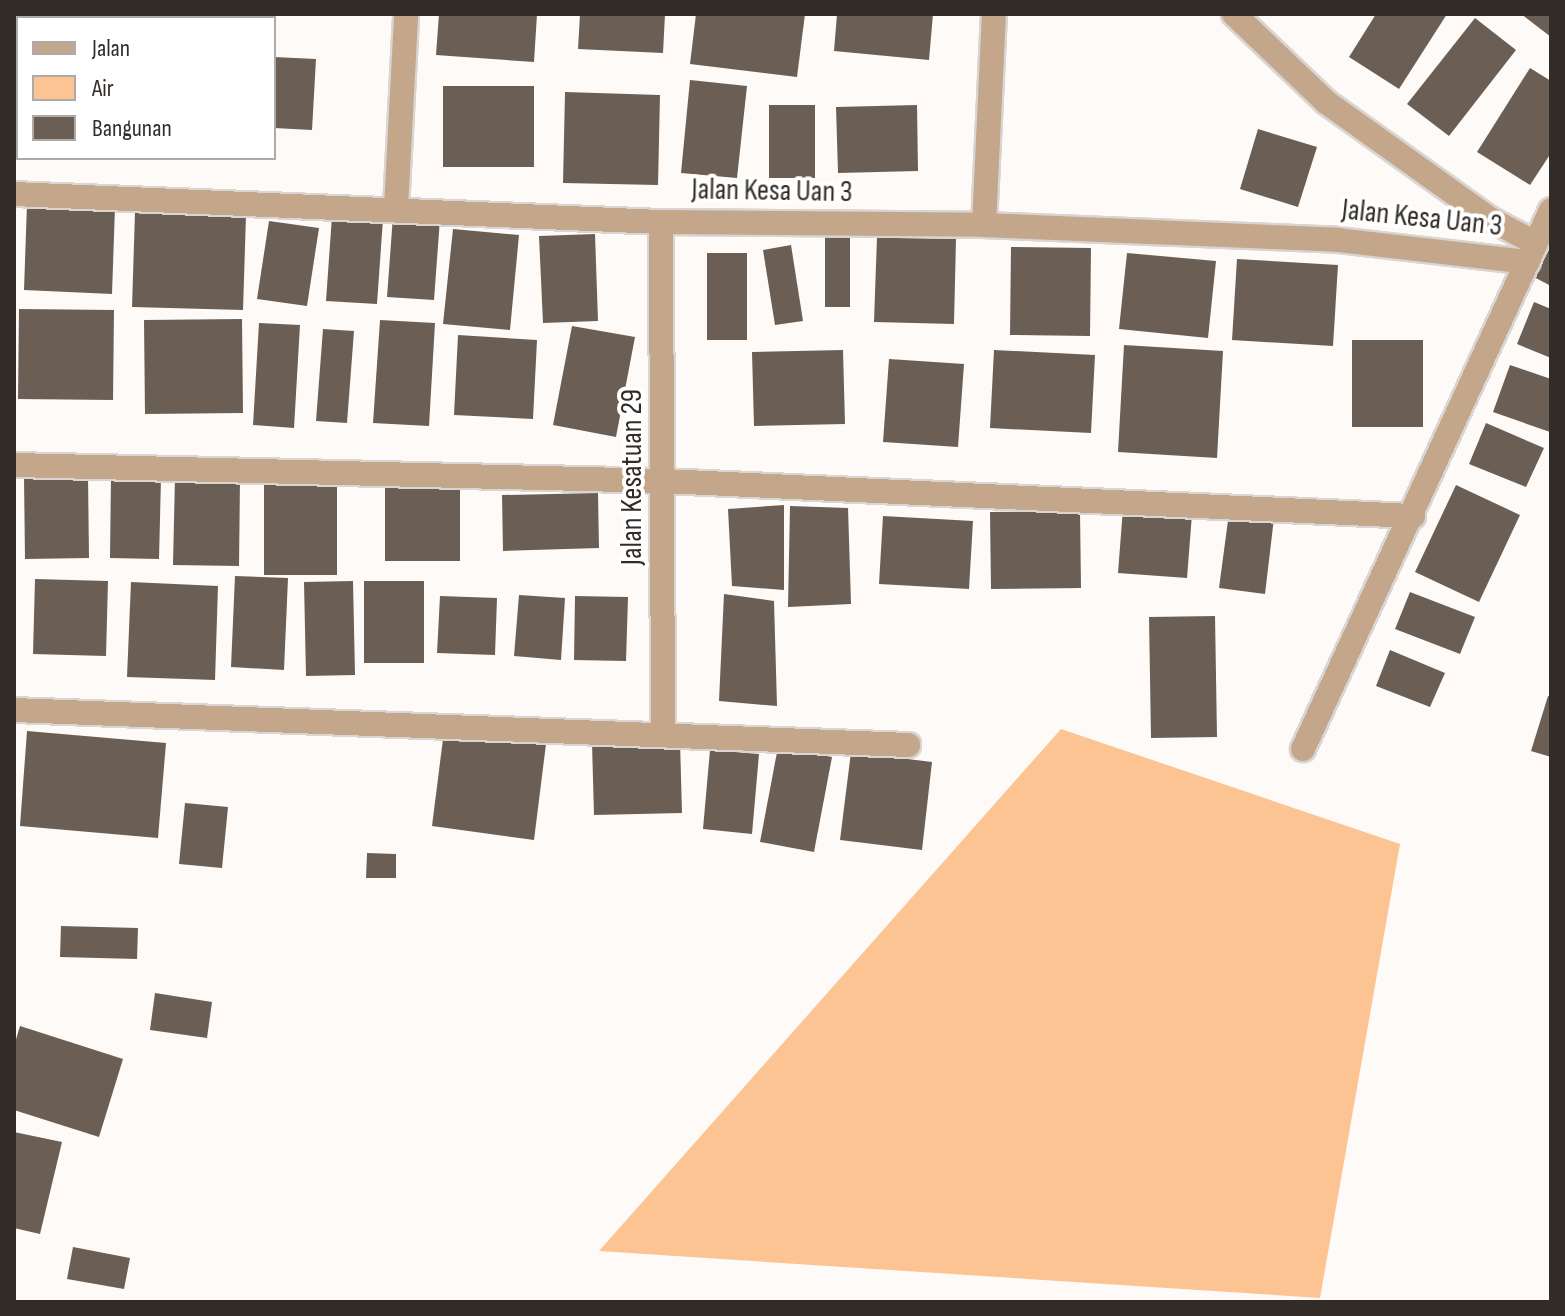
<!DOCTYPE html>
<style>
body{margin:0}
#map{position:relative;width:1565px;height:1316px;overflow:hidden;background:#fdfaf8;font-family:"Sofia Sans Condensed",sans-serif}
div>[style]{position:absolute}
[style*='--x']{left:calc(var(--x)*1px);top:calc(var(--y)*1px);width:calc(var(--w)*1px);rotate:calc(var(--a)*1deg)}
.water>*{inset:0;background:#fbc492}
.building>*{inset:0;background:#6b5f55}
.roads{filter:drop-shadow(2px 0 #d8d5d2) drop-shadow(-2px 0 #d8d5d2) drop-shadow(0 2px #d8d5d2) drop-shadow(0 -2px #d8d5d2)}
.minor>*{height:24px;margin:-12px;padding:0 12px;transform-origin:12px;border-radius:12px;background:#c4a68b}
span{translate:-50% -50%;white-space:nowrap;text-align:center;line-height:1.15;-webkit-text-stroke:8px #fff;paint-order:stroke}
.street-label{font-size:30px;color:#312c27}
.frame{position:absolute;inset:0;border:16px solid #312c27;pointer-events:none}
.legend{position:absolute;left:16px;top:16px;width:260px;height:144px;box-sizing:border-box;background:#fff;border:2px solid #adaba9;margin:0;padding:10px 14px;list-style:none;font-size:24px;color:#312c27}
.legend li{display:flex;align-items:center;gap:16px;height:40px}
.legend b{width:40px;border:2px solid #adaba9}
</style>
<div id="map">
<div class="water">
<i style="clip-path:polygon(1061px 729px,1400px 844px,1320px 1298px,599px 1251px)"></i>
</div>
<div class="building">
<i style="clip-path:polygon(439px 14px,537px 14px,534px 62px,436px 55px)"></i>
<i style="clip-path:polygon(580px 14px,665px 14px,663px 53px,578px 49px)"></i>
<i style="clip-path:polygon(696px 14px,805px 14px,797px 77px,690px 64px)"></i>
<i style="clip-path:polygon(837px 14px,933px 14px,929px 60px,834px 51px)"></i>
<i style="clip-path:polygon(1376px 14px,1447px 14px,1399px 89px,1349px 57px)"></i>
<i style="clip-path:polygon(1521px 14px,1551px 14px,1551px 37px)"></i>
<i style="clip-path:polygon(1475px 18px,1516px 50px,1449px 136px,1407px 104px)"></i>
<i style="clip-path:polygon(274px 57px,316px 59px,312px 130px,274px 128px)"></i>
<i style="clip-path:polygon(14px 59px,18px 59px,18px 113px,14px 113px)"></i>
<i style="clip-path:polygon(1530px 68px,1551px 81px,1551px 153px,1530px 185px,1477px 152px)"></i>
<i style="clip-path:polygon(690px 80px,747px 86px,737px 178px,681px 173px)"></i>
<i style="clip-path:polygon(443px 86px,534px 86px,534px 167px,443px 167px)"></i>
<i style="clip-path:polygon(565px 92px,660px 95px,658px 185px,563px 183px)"></i>
<i style="clip-path:polygon(769px 105px,815px 105px,815px 178px,769px 178px)"></i>
<i style="clip-path:polygon(917px 105px,918px 171px,838px 173px,836px 107px)"></i>
<i style="clip-path:polygon(1258px 129px,1317px 147px,1298px 207px,1240px 189px)"></i>
<i style="clip-path:polygon(27px 204px,115px 207px,112px 294px,24px 290px)"></i>
<i style="clip-path:polygon(135px 212px,246px 215px,243px 310px,132px 307px)"></i>
<i style="clip-path:polygon(332px 216px,383px 219px,377px 304px,326px 301px)"></i>
<i style="clip-path:polygon(393px 216px,440px 219px,434px 300px,387px 297px)"></i>
<i style="clip-path:polygon(269px 221px,319px 228px,307px 306px,257px 299px)"></i>
<i style="clip-path:polygon(453px 229px,519px 235px,510px 330px,443px 324px)"></i>
<i style="clip-path:polygon(595px 234px,598px 321px,543px 323px,539px 236px)"></i>
<i style="clip-path:polygon(825px 235px,850px 235px,850px 307px,825px 307px)"></i>
<i style="clip-path:polygon(877px 237px,956px 239px,954px 324px,874px 322px)"></i>
<i style="clip-path:polygon(1549px 241px,1551px 242px,1551px 286px,1532px 276px)"></i>
<i style="clip-path:polygon(791px 245px,803px 321px,775px 325px,763px 250px)"></i>
<i style="clip-path:polygon(1011px 247px,1091px 248px,1090px 336px,1010px 335px)"></i>
<i style="clip-path:polygon(707px 253px,747px 253px,747px 340px,707px 340px)"></i>
<i style="clip-path:polygon(1127px 253px,1216px 261px,1208px 338px,1119px 329px)"></i>
<i style="clip-path:polygon(1237px 259px,1338px 265px,1333px 346px,1232px 340px)"></i>
<i style="clip-path:polygon(1534px 302px,1551px 309px,1551px 358px,1517px 344px)"></i>
<i style="clip-path:polygon(19px 309px,114px 310px,113px 400px,18px 399px)"></i>
<i style="clip-path:polygon(242px 319px,243px 413px,145px 414px,144px 320px)"></i>
<i style="clip-path:polygon(380px 320px,435px 323px,429px 426px,373px 423px)"></i>
<i style="clip-path:polygon(259px 323px,300px 325px,294px 428px,253px 425px)"></i>
<i style="clip-path:polygon(572px 326px,635px 337px,616px 437px,553px 425px)"></i>
<i style="clip-path:polygon(323px 329px,354px 331px,347px 423px,316px 421px)"></i>
<i style="clip-path:polygon(458px 335px,537px 340px,533px 419px,454px 415px)"></i>
<i style="clip-path:polygon(1352px 340px,1423px 340px,1423px 427px,1352px 427px)"></i>
<i style="clip-path:polygon(1124px 345px,1223px 351px,1217px 458px,1118px 452px)"></i>
<i style="clip-path:polygon(843px 350px,845px 424px,754px 426px,752px 352px)"></i>
<i style="clip-path:polygon(994px 350px,1095px 355px,1091px 433px,990px 428px)"></i>
<i style="clip-path:polygon(889px 359px,964px 364px,958px 447px,883px 442px)"></i>
<i style="clip-path:polygon(1510px 365px,1551px 379px,1550px 432px,1493px 412px)"></i>
<i style="clip-path:polygon(1486px 423px,1544px 448px,1526px 487px,1469px 464px)"></i>
<i style="clip-path:polygon(88px 475px,89px 558px,25px 559px,24px 477px)"></i>
<i style="clip-path:polygon(111px 477px,161px 478px,159px 559px,110px 558px)"></i>
<i style="clip-path:polygon(175px 477px,240px 479px,239px 566px,173px 565px)"></i>
<i style="clip-path:polygon(264px 482px,337px 482px,337px 575px,264px 575px)"></i>
<i style="clip-path:polygon(385px 482px,460px 482px,460px 561px,385px 561px)"></i>
<i style="clip-path:polygon(1456px 485px,1520px 515px,1479px 602px,1415px 572px)"></i>
<i style="clip-path:polygon(598px 493px,599px 548px,503px 551px,502px 495px)"></i>
<i style="clip-path:polygon(784px 505px,784px 590px,732px 586px,728px 509px)"></i>
<i style="clip-path:polygon(790px 506px,848px 508px,851px 604px,788px 607px)"></i>
<i style="clip-path:polygon(1123px 508px,1192px 514px,1187px 578px,1118px 573px)"></i>
<i style="clip-path:polygon(1080px 511px,1081px 588px,991px 589px,990px 512px)"></i>
<i style="clip-path:polygon(1229px 513px,1274px 518px,1265px 594px,1219px 588px)"></i>
<i style="clip-path:polygon(883px 516px,973px 521px,969px 589px,879px 584px)"></i>
<i style="clip-path:polygon(235px 576px,288px 578px,284px 670px,231px 667px)"></i>
<i style="clip-path:polygon(35px 579px,108px 581px,106px 656px,33px 654px)"></i>
<i style="clip-path:polygon(353px 581px,355px 675px,306px 676px,304px 582px)"></i>
<i style="clip-path:polygon(364px 581px,424px 581px,424px 663px,364px 663px)"></i>
<i style="clip-path:polygon(131px 582px,218px 586px,215px 680px,127px 677px)"></i>
<i style="clip-path:polygon(1410px 592px,1475px 617px,1460px 654px,1395px 629px)"></i>
<i style="clip-path:polygon(724px 594px,774px 601px,777px 706px,719px 701px)"></i>
<i style="clip-path:polygon(519px 595px,565px 598px,561px 660px,514px 656px)"></i>
<i style="clip-path:polygon(440px 596px,497px 598px,495px 655px,437px 653px)"></i>
<i style="clip-path:polygon(575px 596px,628px 597px,626px 661px,574px 660px)"></i>
<i style="clip-path:polygon(1215px 616px,1217px 737px,1151px 738px,1149px 617px)"></i>
<i style="clip-path:polygon(1390px 650px,1445px 673px,1430px 707px,1376px 686px)"></i>
<i style="clip-path:polygon(1548px 696px,1551px 697px,1551px 757px,1531px 751px)"></i>
<i style="clip-path:polygon(27px 731px,166px 743px,158px 838px,20px 826px)"></i>
<i style="clip-path:polygon(444px 731px,546px 744px,534px 840px,432px 826px)"></i>
<i style="clip-path:polygon(680px 741px,682px 813px,594px 815px,592px 743px)"></i>
<i style="clip-path:polygon(778px 747px,832px 757px,814px 852px,760px 842px)"></i>
<i style="clip-path:polygon(710px 750px,759px 754px,752px 834px,703px 829px)"></i>
<i style="clip-path:polygon(851px 752px,932px 762px,922px 850px,840px 840px)"></i>
<i style="clip-path:polygon(185px 803px,228px 807px,222px 868px,179px 864px)"></i>
<i style="clip-path:polygon(367px 853px,396px 854px,396px 878px,366px 878px)"></i>
<i style="clip-path:polygon(61px 926px,138px 928px,137px 959px,60px 957px)"></i>
<i style="clip-path:polygon(155px 993px,212px 1002px,207px 1038px,150px 1030px)"></i>
<i style="clip-path:polygon(20px 1026px,123px 1059px,99px 1137px,14px 1110px,14px 1046px)"></i>
<i style="clip-path:polygon(14px 1132px,62px 1142px,40px 1234px,14px 1228px)"></i>
<i style="clip-path:polygon(73px 1247px,130px 1258px,124px 1289px,67px 1279px)"></i>
</div>
<div class="roads">
<div class="minor">
<i style="--x:1234;--y:14;--w:127;--a:43.7"></i>
<i style="--x:1326;--y:102;--w:201;--a:35.5"></i>
<i style="--x:1490;--y:219;--w:51;--a:28.1"></i>
<i style="--x:14;--y:194;--w:648;--a:2.48"></i>
<i style="--x:661;--y:222;--w:323;--a:0.5"></i>
<i style="--x:984;--y:225;--w:354;--a:2.4"></i>
<i style="--x:1338;--y:240;--w:191;--a:6.6"></i>
<i style="--x:396;--y:208;--w:194;--a:-87"></i>
<i style="--x:661;--y:222;--w:510;--a:89.78"></i>
<i style="--x:984;--y:225;--w:211;--a:-87.3"></i>
<i style="--x:14;--y:465;--w:650;--a:1.41"></i>
<i style="--x:664;--y:481;--w:750;--a:2.68"></i>
<i style="--x:14;--y:710;--w:895;--a:2.24"></i>
<i style="--x:1303;--y:749;--w:593;--a:-65.29"></i>
</div>
</div>
<div class="street-label">
<span style="left:772px;top:191px;rotate:1deg">Jalan Kesa Uan 3</span>
<span style="left:1422px;top:218px;rotate:6deg">Jalan Kesa Uan 3</span>
<span style="left:632px;top:477px;rotate:-90deg">Jalan Kesatuan 29</span>
</div>
<div class="frame"></div>
<ul class="legend">
<li><b style="height:10px;background:#c4a68b"></b>Jalan</li>
<li><b style="height:22px;background:#fbc492"></b>Air</li>
<li><b style="height:22px;background:#6b5f55"></b>Bangunan</li>
</ul>
</div>
